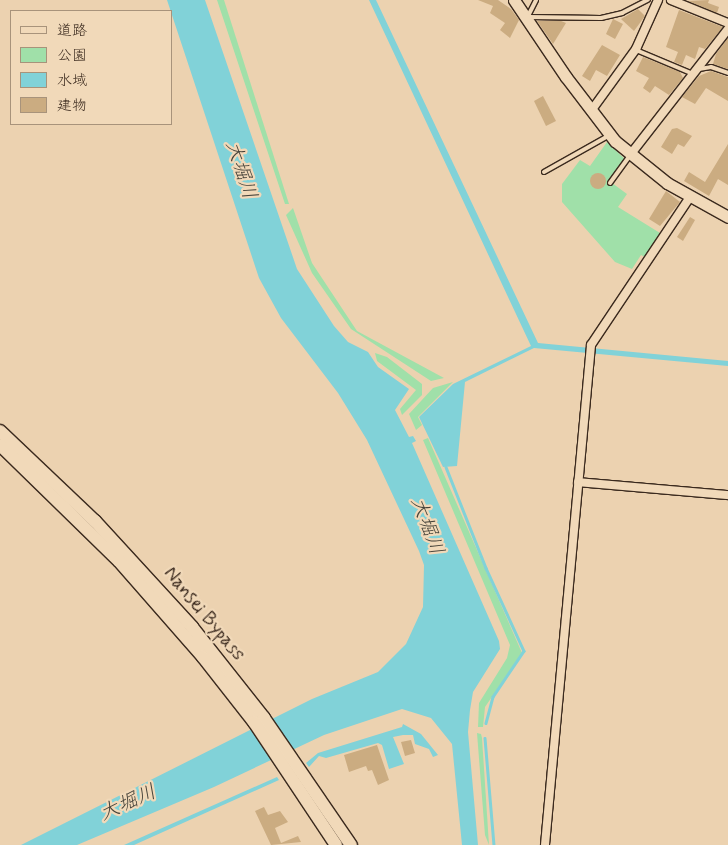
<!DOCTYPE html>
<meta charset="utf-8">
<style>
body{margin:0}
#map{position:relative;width:728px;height:845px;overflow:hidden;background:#ecd2b0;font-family:Mynerve,"Klee One",sans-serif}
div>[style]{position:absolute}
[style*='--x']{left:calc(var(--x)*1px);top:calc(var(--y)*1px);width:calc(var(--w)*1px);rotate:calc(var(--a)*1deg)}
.green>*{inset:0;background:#a0e0a9}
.water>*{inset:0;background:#81d2d8}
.stream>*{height:2.5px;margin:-1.25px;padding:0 1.25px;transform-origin:1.25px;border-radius:1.25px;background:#81d2d8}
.building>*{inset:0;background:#cbac81}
.round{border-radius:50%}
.roads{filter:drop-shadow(1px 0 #3b2a1e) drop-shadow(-1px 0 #3b2a1e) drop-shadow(0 1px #3b2a1e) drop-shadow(0 -1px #3b2a1e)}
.service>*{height:4px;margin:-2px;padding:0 2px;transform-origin:2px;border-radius:2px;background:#f1d9b9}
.minor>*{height:8px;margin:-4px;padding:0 4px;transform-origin:4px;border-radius:4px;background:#f1d9b9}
.primary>*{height:11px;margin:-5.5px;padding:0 5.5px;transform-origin:5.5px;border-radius:5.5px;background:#f1d9b9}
.trunk>*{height:12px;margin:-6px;padding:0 6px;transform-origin:6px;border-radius:6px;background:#f1d9b9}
span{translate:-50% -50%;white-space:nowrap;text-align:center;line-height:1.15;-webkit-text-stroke:4.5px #f1d9b9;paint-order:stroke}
.street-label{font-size:19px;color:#3b2a1e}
.water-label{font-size:20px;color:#46433a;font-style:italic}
.legend{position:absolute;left:10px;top:10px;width:162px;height:115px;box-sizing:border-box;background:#f1d9b9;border:1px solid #a8937b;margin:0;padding:6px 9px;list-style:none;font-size:15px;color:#3b2a1e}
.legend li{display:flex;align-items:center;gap:10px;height:25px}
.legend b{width:25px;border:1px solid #a8937b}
</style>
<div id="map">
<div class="green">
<i style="clip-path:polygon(217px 0,224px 0,289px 204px,285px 204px)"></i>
<i style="clip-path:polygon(607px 142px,627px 161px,612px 183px,627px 194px,618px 207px,660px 233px,645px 257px,641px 255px,632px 269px,615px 262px,562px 202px,562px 184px,580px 160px,590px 166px)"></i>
<i style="clip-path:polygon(293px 208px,312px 263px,357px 331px,444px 378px,431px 381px,351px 329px,312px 273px,286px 215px)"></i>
<i style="clip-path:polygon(375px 353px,387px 357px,422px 384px,422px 395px,402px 415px,400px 409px,416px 390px,377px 361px)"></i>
<i style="clip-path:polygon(453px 382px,418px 417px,422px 425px,416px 430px,409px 414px,433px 388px)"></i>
<i style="clip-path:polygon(428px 438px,522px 653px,485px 707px,483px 727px,478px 727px,479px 703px,507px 658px,510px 645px,423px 440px)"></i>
<i style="clip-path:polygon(477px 733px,481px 734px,482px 738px,489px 845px,485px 835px)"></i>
</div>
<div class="water">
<i style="clip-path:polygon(167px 0,205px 0,297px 269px,334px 326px,348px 342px,368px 352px,378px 367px,409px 389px,395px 410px,409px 437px,413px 436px,416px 441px,412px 443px,499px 641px,500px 649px,473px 692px,470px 710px,468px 732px,478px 845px,462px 845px,452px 744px,431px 718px,402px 709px,324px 735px,214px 787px,77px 845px,21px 845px,312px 699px,378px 672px,406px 644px,423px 607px,424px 565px,419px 551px,367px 440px,338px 393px,281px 318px,259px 278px)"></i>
<i style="clip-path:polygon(369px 0,376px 0,538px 343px,728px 361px,728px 366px,534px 348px,465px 382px,457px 466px,443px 467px,419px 417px,453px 384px,531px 346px)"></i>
<i style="clip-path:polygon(403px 724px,421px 734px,438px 755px,433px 757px,429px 749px,415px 744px,413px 735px,403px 735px,393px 737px,404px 764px,389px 769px,382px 745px,378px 743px,326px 758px,319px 756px,309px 767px,306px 763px,318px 753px,402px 727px)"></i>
<i style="clip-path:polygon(277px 777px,279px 780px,134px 845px,124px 845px)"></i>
</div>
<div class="stream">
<i style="--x:446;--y:467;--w:109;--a:68.4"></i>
<i style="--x:486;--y:568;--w:91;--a:65.4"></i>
<i style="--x:524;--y:651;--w:55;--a:124"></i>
<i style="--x:493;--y:697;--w:27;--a:105"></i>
<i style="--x:485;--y:738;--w:107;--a:85.2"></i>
</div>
<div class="building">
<i style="clip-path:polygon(478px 0,498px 0,511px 9px,519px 20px,510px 38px,500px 30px,505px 23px,490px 13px,493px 6px)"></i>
<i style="clip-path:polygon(709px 0,708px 3px,719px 7px,717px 13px,688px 1px)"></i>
<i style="clip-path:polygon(638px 9px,645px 16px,634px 31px,621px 19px)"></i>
<i style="clip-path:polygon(679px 10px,723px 27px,705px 49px,699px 47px,695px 59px,686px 55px,682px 65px,674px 62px,678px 52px,666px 47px)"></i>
<i style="clip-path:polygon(613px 19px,623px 24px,615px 39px,606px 34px)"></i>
<i style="clip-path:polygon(537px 21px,561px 21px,566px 23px,553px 44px)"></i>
<i style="clip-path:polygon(728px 38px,728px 69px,713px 64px,716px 54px)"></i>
<i style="clip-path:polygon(602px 45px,620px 55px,607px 76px,596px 70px,590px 81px,582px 76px)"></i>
<i style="clip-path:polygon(643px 57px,680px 72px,683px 78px,669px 95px,655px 86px,650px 93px,643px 88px,649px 78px,636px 71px)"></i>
<i style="clip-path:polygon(711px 71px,728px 77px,728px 101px,706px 88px,695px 104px,682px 97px,699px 76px)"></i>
<i style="clip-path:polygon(543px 96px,556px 121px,546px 126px,534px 101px)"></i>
<i style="clip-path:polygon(677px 128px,692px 136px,684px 147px,678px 144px,672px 154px,661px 147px,672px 129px)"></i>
<i style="clip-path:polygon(728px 144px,728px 185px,718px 179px,709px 196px,684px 181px,689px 172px,705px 182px)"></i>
<i class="round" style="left:590px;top:173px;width:16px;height:16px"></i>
<i style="clip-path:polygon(666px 191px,680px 202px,660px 226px,649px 219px)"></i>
<i style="clip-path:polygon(690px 217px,695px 220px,683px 241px,677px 237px)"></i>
<i style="clip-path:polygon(411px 740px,415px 753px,405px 756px,401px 742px)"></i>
<i style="clip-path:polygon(377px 745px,389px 780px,378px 785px,372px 770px,368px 771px,366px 766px,349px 772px,344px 755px)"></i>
<i style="clip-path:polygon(264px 807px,268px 815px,280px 811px,288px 822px,275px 828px,281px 843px,298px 836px,301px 842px,271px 845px,255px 811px)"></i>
</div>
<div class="roads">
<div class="service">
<i style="--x:529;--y:17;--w:72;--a:0.8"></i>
<i style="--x:601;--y:18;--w:22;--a:-13"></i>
<i style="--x:622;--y:13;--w:29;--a:-27"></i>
<i style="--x:527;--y:18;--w:20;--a:-63"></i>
<i style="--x:636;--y:50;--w:62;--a:22.8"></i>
<i style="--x:699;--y:69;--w:12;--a:-9"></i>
<i style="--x:711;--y:67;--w:18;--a:19"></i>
<i style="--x:544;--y:172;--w:73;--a:-29.4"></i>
<i style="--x:610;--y:183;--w:34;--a:-54"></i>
</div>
<div class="minor">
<i style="--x:671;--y:0;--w:61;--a:22"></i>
<i style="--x:591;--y:111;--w:77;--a:-54"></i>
<i style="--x:636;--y:49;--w:54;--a:-65.8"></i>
<i style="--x:630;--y:155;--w:160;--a:-52.1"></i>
<i style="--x:578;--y:482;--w:151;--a:5"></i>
<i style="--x:545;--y:845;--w:502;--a:-84.74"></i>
<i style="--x:591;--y:345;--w:178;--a:-56.2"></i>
</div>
<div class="primary">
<i style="--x:514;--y:0;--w:93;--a:56"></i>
<i style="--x:566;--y:77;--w:81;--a:52.6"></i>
<i style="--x:615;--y:141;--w:67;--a:38.9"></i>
<i style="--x:667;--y:183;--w:70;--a:29.1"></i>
</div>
<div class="trunk">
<i style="--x:0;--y:431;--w:131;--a:43.5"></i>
<i style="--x:95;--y:521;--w:144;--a:47.5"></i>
<i style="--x:192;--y:627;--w:116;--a:51.6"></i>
<i style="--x:264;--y:718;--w:154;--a:55.6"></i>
<i style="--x:0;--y:445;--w:166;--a:44.3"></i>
<i style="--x:119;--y:561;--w:128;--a:48.8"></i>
<i style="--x:203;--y:657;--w:83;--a:51.9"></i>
<i style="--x:254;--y:722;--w:148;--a:56.3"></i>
</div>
</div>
<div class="street-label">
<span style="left:204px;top:614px;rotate:50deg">Nansei Bypass</span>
</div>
<div class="water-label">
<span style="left:241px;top:170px;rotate:72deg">大堀川</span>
<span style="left:427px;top:526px;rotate:70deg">大堀川</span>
<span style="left:128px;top:803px;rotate:-24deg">大堀川</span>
</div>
<ul class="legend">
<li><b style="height:6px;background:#f1d9b9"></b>道路</li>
<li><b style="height:14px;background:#a0e0a9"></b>公園</li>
<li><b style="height:14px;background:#81d2d8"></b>水域</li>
<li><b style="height:14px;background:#cbac81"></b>建物</li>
</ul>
</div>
